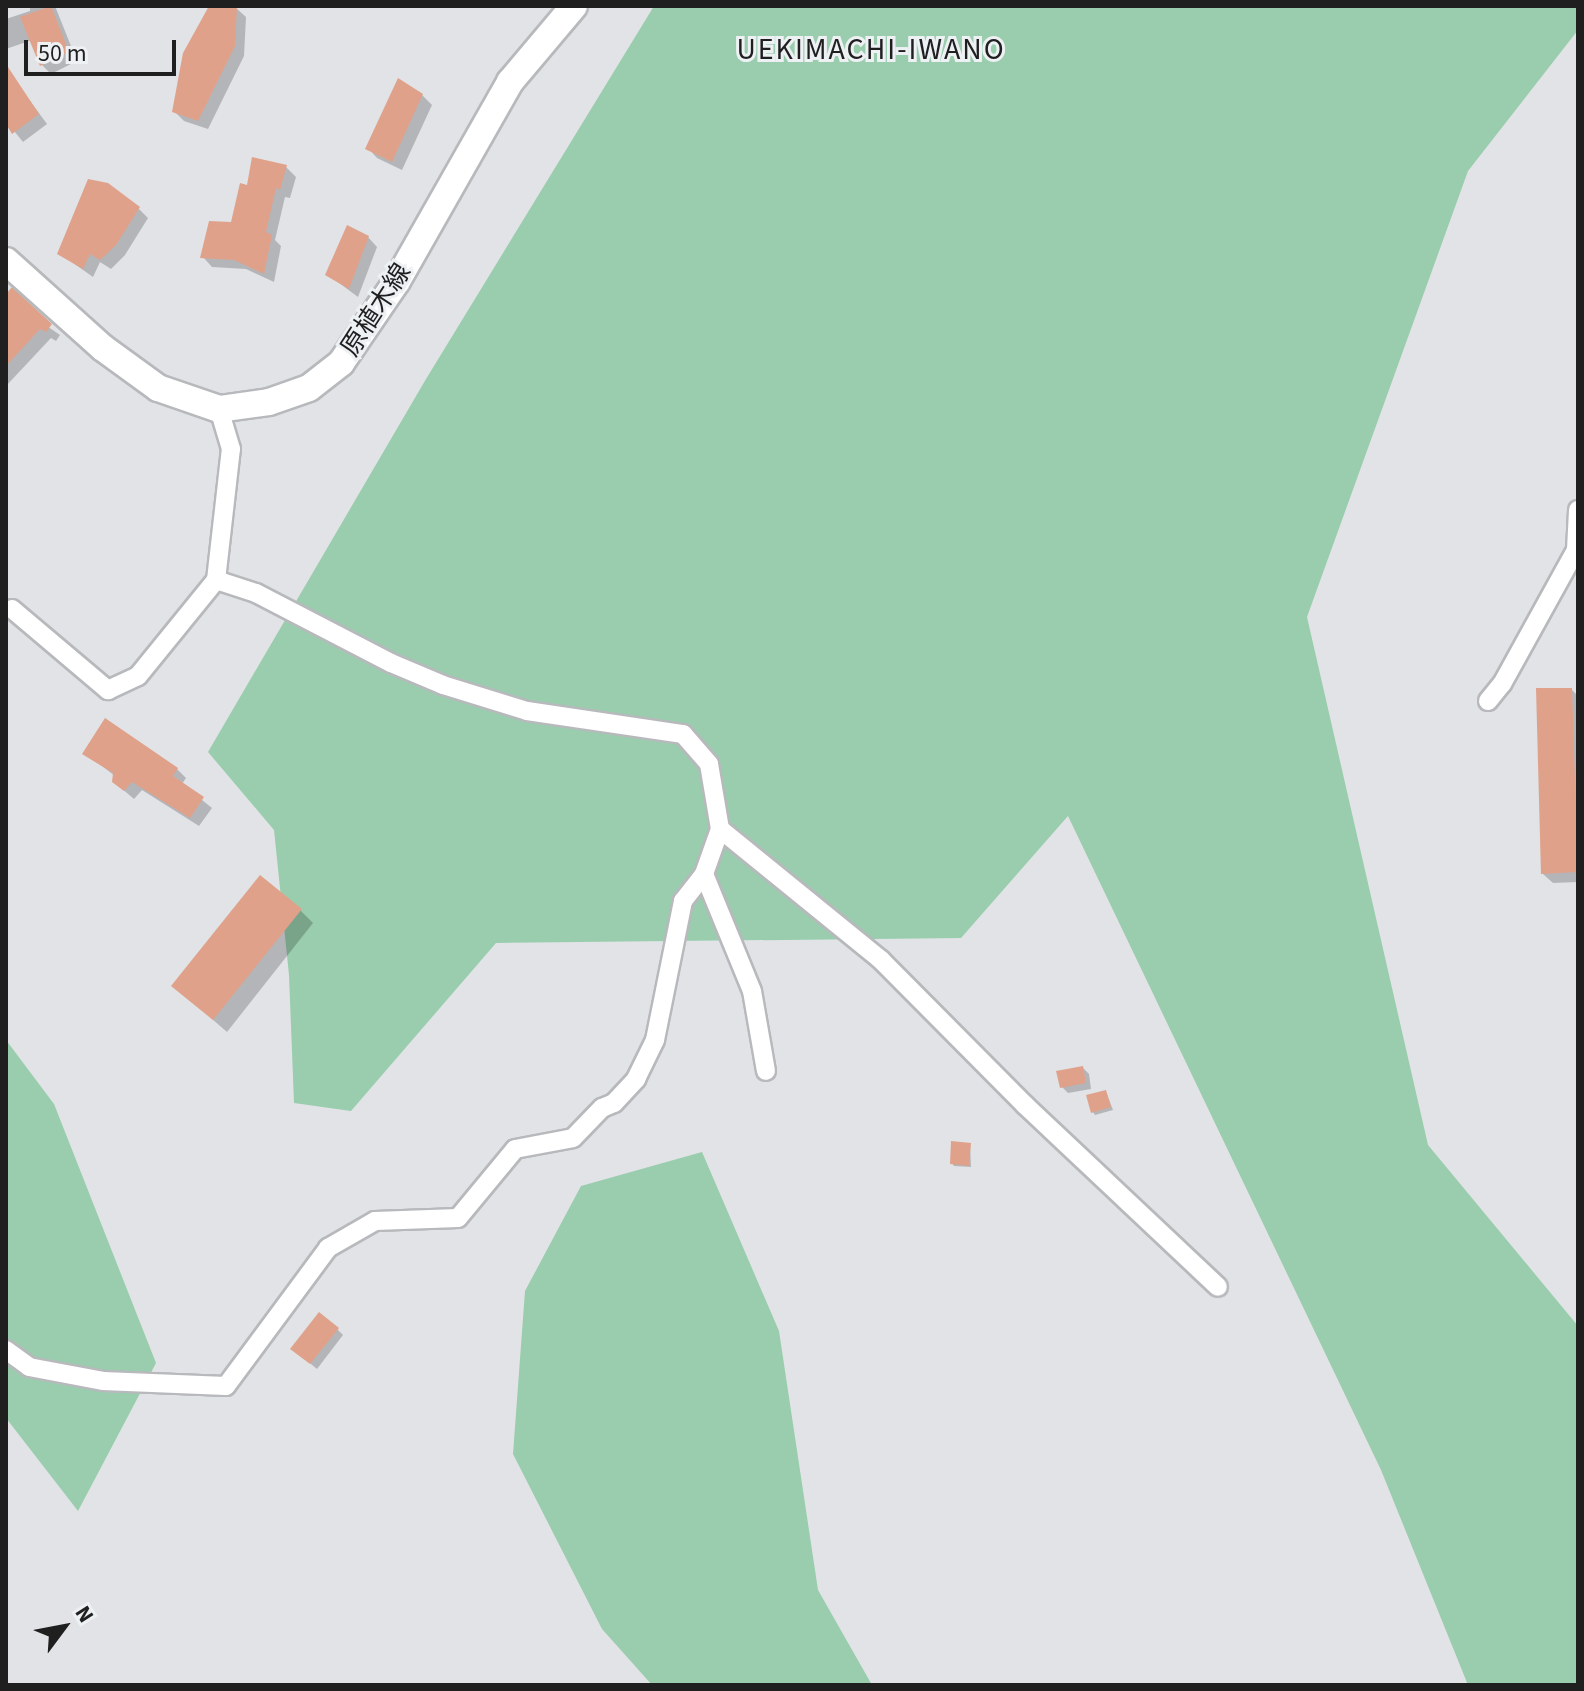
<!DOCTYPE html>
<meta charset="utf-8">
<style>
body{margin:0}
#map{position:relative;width:1584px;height:1691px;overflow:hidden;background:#e1e3e6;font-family:"Source Sans 3","Noto Sans JP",sans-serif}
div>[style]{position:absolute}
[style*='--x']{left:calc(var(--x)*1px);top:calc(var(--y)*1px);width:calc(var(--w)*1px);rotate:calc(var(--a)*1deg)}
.green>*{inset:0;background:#99cdad}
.shadow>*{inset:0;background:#0003}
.building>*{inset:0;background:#dfa18a}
.roads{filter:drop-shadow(2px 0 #b7b9bc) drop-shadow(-2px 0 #b7b9bc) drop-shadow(0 2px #b7b9bc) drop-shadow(0 -2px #b7b9bc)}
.street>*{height:18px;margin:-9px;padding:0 9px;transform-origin:9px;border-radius:9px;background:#fff}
.secondary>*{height:26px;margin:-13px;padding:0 13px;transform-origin:13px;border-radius:13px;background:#fff}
span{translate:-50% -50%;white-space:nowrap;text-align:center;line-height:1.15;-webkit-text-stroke:6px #eef1f4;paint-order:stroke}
.street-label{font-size:26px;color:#1f1f20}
.quarter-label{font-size:30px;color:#1f1f20;letter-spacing:2px}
.frame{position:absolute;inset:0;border:8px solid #1f1f20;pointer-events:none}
.north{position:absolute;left:24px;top:1587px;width:80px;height:80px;-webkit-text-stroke:6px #eef1f4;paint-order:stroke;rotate:58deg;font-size:22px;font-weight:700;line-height:32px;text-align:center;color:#1f1f20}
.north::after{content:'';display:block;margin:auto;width:28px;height:36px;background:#1f1f20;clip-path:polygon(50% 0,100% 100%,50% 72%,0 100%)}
.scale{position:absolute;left:24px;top:40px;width:152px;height:36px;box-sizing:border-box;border:4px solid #1f1f20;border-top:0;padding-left:10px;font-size:24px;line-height:28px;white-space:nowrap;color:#1f1f20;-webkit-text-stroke:6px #eef1f4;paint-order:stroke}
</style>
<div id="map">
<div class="green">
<i style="clip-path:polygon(654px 6px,1578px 6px,1578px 30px,1468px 171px,1307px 617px,1428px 1145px,1578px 1326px,1578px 1685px,1468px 1685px,1381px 1470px,1068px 816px,961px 938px,496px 943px,351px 1111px,294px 1103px,289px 975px,274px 830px,208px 752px,426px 379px)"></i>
<i style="clip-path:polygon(6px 1040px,54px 1104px,156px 1363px,78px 1511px,6px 1418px)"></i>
<i style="clip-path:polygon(702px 1152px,779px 1331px,818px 1590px,872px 1685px,652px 1685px,602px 1629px,513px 1454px,525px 1291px,581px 1186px)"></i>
</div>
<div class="shadow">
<i style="clip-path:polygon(30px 6px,55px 6px,77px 61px,51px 74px,42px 65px,32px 40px,6px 49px,6px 19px,30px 11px)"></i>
<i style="clip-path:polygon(211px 6px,236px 8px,246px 17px,244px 56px,208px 129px,184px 121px,174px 111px)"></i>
<i style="clip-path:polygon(14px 79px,47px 124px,23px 142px,6px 121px,6px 85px)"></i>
<i style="clip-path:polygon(422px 95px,432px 105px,402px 170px,377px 158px,368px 148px)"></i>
<i style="clip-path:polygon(286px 167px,296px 177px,290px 198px,285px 197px,275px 240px,281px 246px,274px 282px,246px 269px,212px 267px,203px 257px)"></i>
<i style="clip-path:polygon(139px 209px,148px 218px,125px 255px,111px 269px,100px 262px,93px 277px,59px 253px)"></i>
<i style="clip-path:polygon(368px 237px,377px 247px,358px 297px,327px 274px)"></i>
<i style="clip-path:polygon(6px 298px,60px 335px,56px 341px,51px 338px,6px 386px)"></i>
<i style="clip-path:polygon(1572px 690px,1578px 696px,1578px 882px,1553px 883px,1543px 874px)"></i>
<i style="clip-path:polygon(85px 753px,177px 769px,186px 778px,182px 784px,212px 808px,199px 826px,142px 790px,134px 799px,114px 782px,115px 776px)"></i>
<i style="clip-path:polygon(300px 910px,313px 923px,227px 1032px,174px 986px)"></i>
<i style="clip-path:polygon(1083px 1068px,1089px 1074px,1091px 1089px,1068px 1093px,1062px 1087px)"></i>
<i style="clip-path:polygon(1106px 1092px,1113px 1110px,1095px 1115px,1093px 1112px)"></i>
<i style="clip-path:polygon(970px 1145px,971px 1167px,954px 1166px,952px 1163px)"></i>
<i style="clip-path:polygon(337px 1329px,343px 1335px,317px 1369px,299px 1354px)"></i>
</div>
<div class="building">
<i style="clip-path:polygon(51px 6px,69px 52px,40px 66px,20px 17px)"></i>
<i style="clip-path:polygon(209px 6px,237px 6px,235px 46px,198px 121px,172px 112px,183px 53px)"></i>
<i style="clip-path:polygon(6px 64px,39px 114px,12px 134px,6px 124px)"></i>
<i style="clip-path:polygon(398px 78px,423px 94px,392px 162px,365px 149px)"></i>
<i style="clip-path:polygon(252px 157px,287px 165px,280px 190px,276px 188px,266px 232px,272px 235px,264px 274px,234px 260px,200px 258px,209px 221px,231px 222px,240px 183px,247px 185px)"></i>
<i style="clip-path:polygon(88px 179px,108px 183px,140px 207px,116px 245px,100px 260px,90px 254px,83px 269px,57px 254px)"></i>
<i style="clip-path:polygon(347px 225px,369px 236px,349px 289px,325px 275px)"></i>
<i style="clip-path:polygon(12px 287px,52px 324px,46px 332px,40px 329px,6px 366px,6px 294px)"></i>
<i style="clip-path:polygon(1536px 688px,1572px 688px,1578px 872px,1541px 874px)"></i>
<i style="clip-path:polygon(105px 718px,178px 768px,173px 776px,204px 797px,190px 818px,132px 782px,124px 791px,112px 782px,113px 773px,82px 754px)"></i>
<i style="clip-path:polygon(260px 875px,302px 909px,213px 1020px,171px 986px)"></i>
<i style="clip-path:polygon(1083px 1066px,1086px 1083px,1060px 1088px,1056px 1071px)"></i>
<i style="clip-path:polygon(1106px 1090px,1111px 1107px,1091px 1113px,1086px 1095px)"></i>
<i style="clip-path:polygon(951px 1141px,971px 1143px,969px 1166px,950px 1164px)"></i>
<i style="clip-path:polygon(319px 1312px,339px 1328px,310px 1364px,290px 1349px)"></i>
</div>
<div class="roads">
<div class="street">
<i style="--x:216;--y:580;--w:42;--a:18"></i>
<i style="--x:256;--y:593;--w:152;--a:27.4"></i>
<i style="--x:391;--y:663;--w:56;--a:22.9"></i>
<i style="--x:443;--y:685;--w:88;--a:17.2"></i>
<i style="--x:527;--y:711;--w:158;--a:8.4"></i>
<i style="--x:683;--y:734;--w:40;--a:49"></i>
<i style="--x:709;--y:764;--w:66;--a:80.4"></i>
<i style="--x:720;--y:829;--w:48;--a:109.6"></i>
<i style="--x:704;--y:874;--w:126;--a:67.7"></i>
<i style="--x:752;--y:991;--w:81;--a:80.1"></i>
<i style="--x:12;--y:609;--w:126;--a:40.2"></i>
<i style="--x:108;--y:690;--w:33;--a:-25"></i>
<i style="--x:138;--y:676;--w:124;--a:-50.9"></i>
<i style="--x:216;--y:580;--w:132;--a:-83.5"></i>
<i style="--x:231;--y:449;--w:42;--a:-106.7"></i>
<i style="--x:1488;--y:701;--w:22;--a:-51"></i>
<i style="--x:1502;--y:684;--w:153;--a:-61.1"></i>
<i style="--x:1576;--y:550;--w:40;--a:-87.1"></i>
<i style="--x:720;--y:829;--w:208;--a:39.1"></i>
<i style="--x:881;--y:960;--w:204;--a:45.2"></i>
<i style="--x:1025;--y:1105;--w:265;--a:43.3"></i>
<i style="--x:6;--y:1350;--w:29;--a:36"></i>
<i style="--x:29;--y:1367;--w:75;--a:10.7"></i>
<i style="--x:103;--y:1381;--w:123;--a:2.3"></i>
<i style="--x:226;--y:1386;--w:172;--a:-53.5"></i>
<i style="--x:328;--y:1248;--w:54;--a:-29.9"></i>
<i style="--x:375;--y:1221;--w:83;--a:-2.1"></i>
<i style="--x:458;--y:1218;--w:89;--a:-50.4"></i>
<i style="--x:515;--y:1149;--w:59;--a:-10.7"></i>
<i style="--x:573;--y:1138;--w:42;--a:-46"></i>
<i style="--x:602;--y:1108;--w:13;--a:-23"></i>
<i style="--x:614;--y:1103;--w:33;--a:-47"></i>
<i style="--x:636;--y:1079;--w:43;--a:-64"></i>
<i style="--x:655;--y:1040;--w:142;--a:-78.6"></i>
<i style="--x:683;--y:901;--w:34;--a:-52"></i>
</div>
<div class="secondary">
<i style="--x:6;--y:261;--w:130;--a:41.9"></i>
<i style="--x:103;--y:348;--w:68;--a:36"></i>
<i style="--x:158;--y:388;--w:65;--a:19"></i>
<i style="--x:219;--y:409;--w:50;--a:-8"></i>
<i style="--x:269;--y:402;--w:42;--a:-19.3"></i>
<i style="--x:309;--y:388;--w:41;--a:-38"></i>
<i style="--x:341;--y:363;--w:99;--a:-55.7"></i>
<i style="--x:397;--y:281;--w:229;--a:-60.4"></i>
<i style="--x:510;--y:82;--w:99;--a:-49.9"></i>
</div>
</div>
<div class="street-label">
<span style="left:376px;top:310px;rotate:-57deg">原植木線</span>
</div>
<div class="quarter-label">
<span style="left:871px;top:50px">UEKIMACHI-IWANO</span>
</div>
<div class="frame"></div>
<div class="north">N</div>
<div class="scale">50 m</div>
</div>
